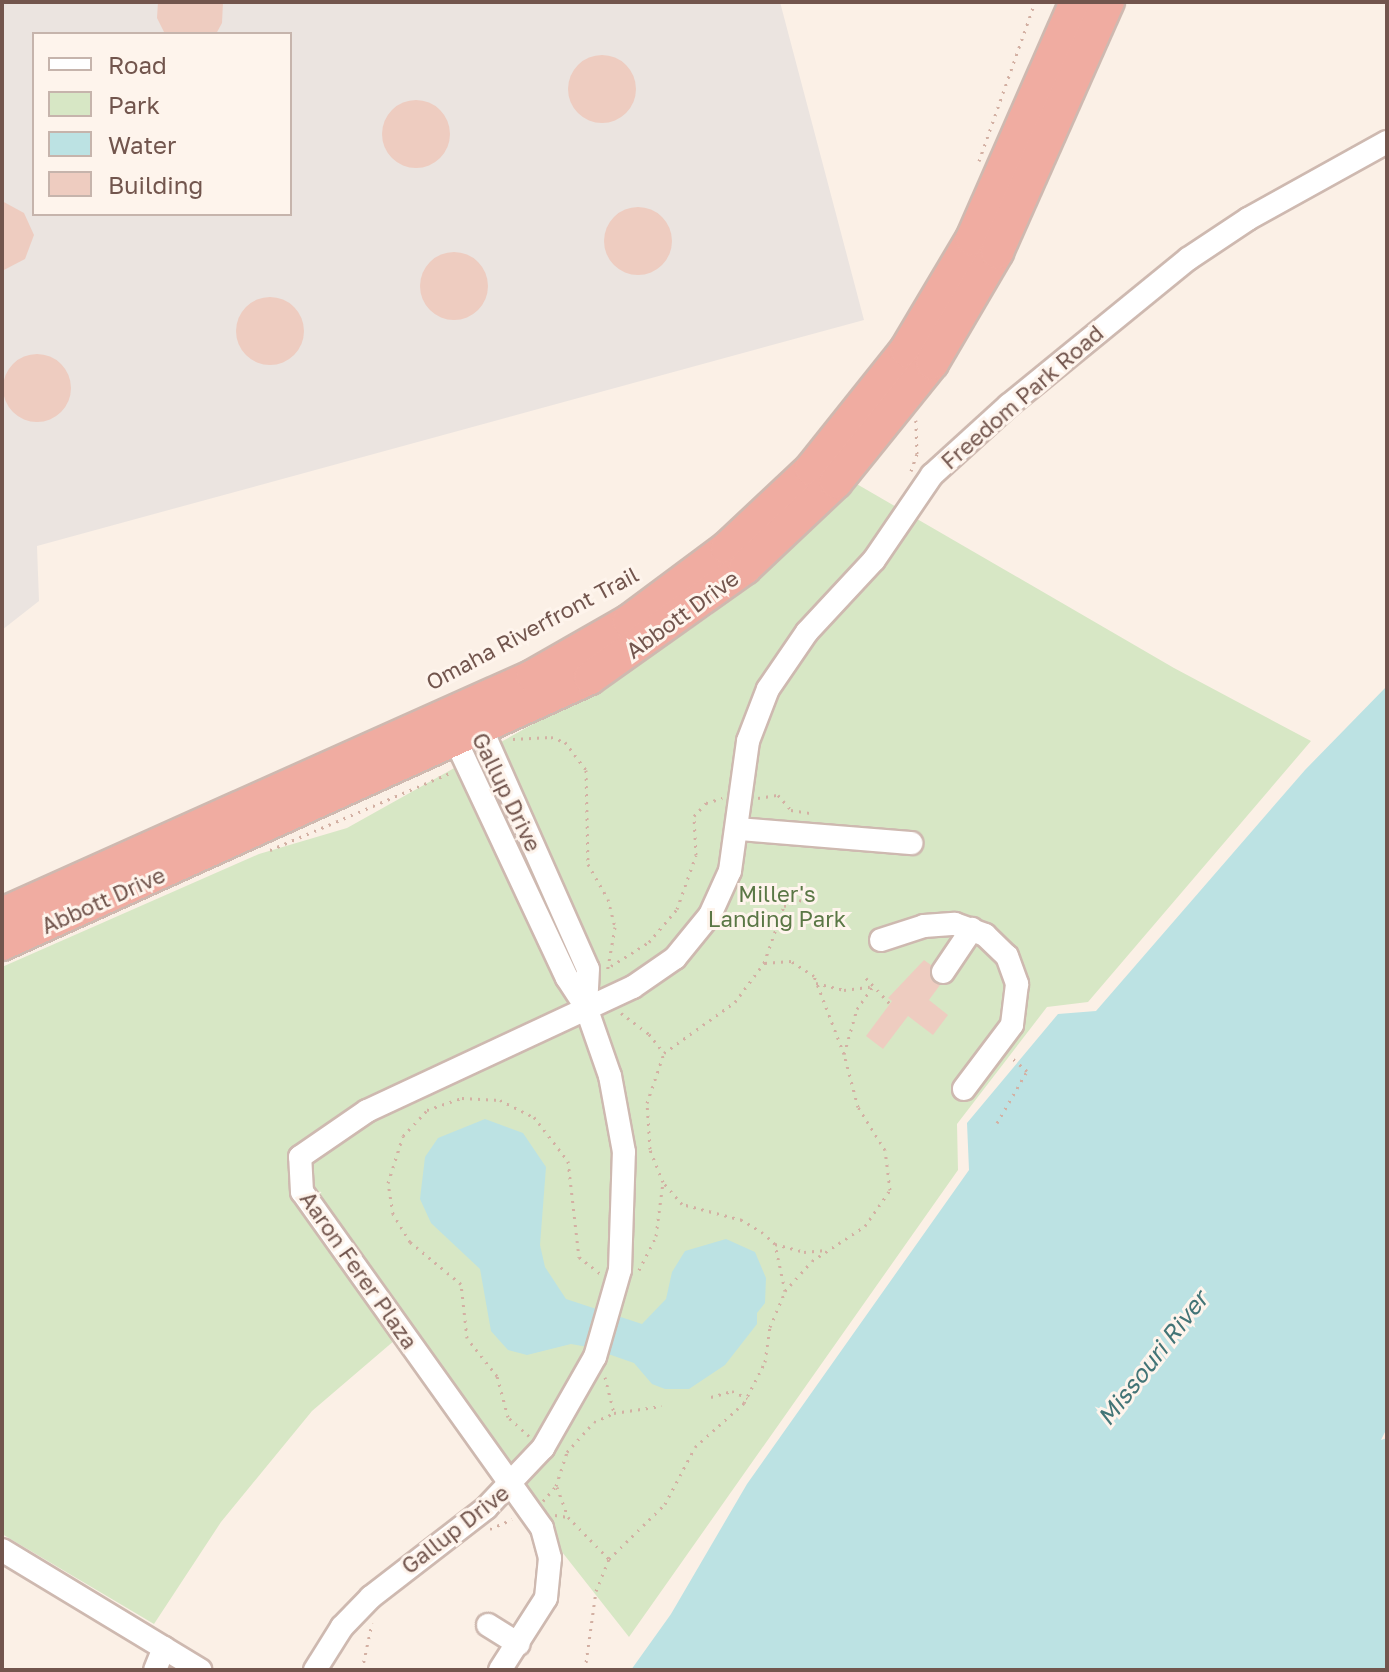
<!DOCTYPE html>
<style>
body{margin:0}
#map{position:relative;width:1389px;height:1672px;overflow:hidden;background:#fbf0e6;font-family:"Golos Text",sans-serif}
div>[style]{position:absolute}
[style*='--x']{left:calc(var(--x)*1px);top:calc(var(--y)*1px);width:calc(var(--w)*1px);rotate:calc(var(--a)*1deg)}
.industrial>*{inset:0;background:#ebe4e0}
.green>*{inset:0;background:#d7e7c5}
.water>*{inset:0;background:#bce2e3}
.building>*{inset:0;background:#eeccc0}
.round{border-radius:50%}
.path>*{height:3px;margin-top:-1.5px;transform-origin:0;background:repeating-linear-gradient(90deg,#d3b0a3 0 2px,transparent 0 8px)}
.roads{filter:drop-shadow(2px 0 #ceb9b0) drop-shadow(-2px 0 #ceb9b0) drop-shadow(0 2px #ceb9b0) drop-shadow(0 -2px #ceb9b0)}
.minor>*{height:22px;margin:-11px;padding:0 11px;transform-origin:11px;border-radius:11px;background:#fff}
.highway>*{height:32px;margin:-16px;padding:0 16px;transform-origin:16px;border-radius:16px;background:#f0aca1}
span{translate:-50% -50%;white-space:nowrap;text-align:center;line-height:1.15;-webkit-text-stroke:6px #fef4ec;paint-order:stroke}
.street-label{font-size:22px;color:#72554d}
.park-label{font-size:22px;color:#5a7745}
.water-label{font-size:24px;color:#427476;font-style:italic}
.frame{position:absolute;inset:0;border:4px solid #72554d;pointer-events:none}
.legend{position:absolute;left:32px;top:32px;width:260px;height:184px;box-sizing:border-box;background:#fef4ec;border:2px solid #c6b4ac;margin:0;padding:10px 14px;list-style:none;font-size:24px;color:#72554d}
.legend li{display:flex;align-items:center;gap:16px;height:40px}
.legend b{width:40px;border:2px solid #c6b4ac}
</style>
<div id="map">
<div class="industrial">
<i style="clip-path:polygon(evenodd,2px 2px,780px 2px,864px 320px,37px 546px,39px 601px,2px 630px,2px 2px,34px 34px,290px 34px,290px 214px,34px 214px,34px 34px)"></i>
</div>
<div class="green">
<i style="clip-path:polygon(855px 483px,1174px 668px,1311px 741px,1088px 1002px,1047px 1007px,957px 1124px,958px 1170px,629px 1637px,395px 1340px,312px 1411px,221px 1522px,154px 1624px,2px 1534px,2px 967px,259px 854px,347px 828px,635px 667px,711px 615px,798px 543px)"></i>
</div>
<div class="water">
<i style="clip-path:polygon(1387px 686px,1387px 1428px,1381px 1440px,1387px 1438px,1387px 1669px,631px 1670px,671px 1614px,747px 1484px,969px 1170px,967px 1123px,1058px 1014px,1096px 1011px,1305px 770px)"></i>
<i style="clip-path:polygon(485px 1119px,523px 1133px,546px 1167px,540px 1245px,545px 1267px,566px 1299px,642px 1324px,666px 1299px,672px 1272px,685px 1251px,726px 1239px,755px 1252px,766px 1278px,765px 1303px,757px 1313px,757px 1324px,725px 1365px,689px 1389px,665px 1389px,652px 1384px,634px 1363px,588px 1347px,571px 1344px,527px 1355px,508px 1350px,499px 1340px,491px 1331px,480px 1269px,431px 1223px,420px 1199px,425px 1157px,438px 1138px)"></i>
</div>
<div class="building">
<i style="clip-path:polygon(158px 2px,223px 2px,222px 23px,216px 34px,165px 34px,157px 18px)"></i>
<i class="round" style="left:568px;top:55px;width:68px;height:68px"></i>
<i class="round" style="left:382px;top:100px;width:68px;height:68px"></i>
<i style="clip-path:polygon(2px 201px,24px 213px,34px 235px,25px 259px,2px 271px)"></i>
<i class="round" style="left:604px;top:207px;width:68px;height:68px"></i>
<i class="round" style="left:420px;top:252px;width:68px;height:68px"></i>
<i class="round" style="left:236px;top:297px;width:68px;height:68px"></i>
<i class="round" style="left:3px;top:354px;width:68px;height:68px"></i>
<i style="clip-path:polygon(924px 960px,931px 965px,931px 979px,940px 985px,929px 1000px,948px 1015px,933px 1035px,908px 1016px,883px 1049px,866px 1036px,892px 1001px,888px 998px)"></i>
</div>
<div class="path">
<i style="--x:979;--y:161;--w:169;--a:-70.6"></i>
<i style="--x:911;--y:471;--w:18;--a:-71"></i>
<i style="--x:917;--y:454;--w:34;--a:-92"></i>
<i style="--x:513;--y:739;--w:38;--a:-3"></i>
<i style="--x:551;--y:737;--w:15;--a:20"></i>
<i style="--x:565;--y:742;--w:35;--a:53"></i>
<i style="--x:586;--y:770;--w:94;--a:88.8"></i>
<i style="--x:588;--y:864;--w:40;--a:60.3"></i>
<i style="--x:608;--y:899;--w:29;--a:76"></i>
<i style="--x:615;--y:927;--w:47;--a:99.9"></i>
<i style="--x:758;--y:798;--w:20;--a:-9"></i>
<i style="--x:778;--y:795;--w:20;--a:49"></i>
<i style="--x:791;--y:810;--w:20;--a:9"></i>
<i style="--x:270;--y:850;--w:196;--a:-23.2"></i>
<i style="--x:611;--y:966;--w:45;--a:-32.3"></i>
<i style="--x:649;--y:942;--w:43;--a:-49.7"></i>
<i style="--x:677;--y:909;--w:57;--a:-70.6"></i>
<i style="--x:696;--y:855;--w:39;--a:-93"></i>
<i style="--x:694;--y:816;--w:18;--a:-47"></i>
<i style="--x:706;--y:803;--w:17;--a:-17"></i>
<i style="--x:866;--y:978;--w:34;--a:47"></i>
<i style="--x:816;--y:983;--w:29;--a:14"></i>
<i style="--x:844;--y:990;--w:26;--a:-7"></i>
<i style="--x:621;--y:1013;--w:35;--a:37"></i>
<i style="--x:649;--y:1034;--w:24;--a:52"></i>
<i style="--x:844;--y:1054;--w:47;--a:-73.9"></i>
<i style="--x:857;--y:1009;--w:28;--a:-55"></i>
<i style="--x:997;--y:1123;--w:60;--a:-60"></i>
<i style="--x:1027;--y:1071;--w:23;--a:-139"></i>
<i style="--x:775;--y:1244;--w:30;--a:15"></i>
<i style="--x:804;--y:1252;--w:22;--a:-5"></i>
<i style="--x:639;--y:1270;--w:38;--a:-63"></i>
<i style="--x:656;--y:1236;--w:54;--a:-82.6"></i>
<i style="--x:785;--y:1291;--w:48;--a:-102"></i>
<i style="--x:775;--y:1244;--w:16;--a:-137"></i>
<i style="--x:763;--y:1233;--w:25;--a:-148"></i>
<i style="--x:742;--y:1220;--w:62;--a:-165.1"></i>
<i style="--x:682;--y:1204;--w:29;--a:-131"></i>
<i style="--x:663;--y:1182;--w:35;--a:-112"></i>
<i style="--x:650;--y:1149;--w:46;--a:-93.7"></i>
<i style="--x:647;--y:1103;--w:53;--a:-71.2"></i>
<i style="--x:664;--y:1053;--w:87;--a:-35.7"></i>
<i style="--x:735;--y:1002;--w:49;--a:-53.4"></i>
<i style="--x:764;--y:963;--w:60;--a:-70.7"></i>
<i style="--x:784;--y:906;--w:31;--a:-19"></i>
<i style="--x:605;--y:1377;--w:36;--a:76"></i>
<i style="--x:711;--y:1397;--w:22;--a:-16"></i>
<i style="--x:732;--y:1391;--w:17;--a:25"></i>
<i style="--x:529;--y:1436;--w:28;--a:-138"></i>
<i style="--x:508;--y:1417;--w:42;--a:-105"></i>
<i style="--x:497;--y:1376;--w:48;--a:-128.3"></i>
<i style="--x:467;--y:1338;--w:54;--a:-96.3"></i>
<i style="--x:461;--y:1284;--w:66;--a:-140.5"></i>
<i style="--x:410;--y:1242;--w:33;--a:-121"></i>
<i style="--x:393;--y:1214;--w:31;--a:-99"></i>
<i style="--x:388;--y:1183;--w:49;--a:-72.3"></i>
<i style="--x:403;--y:1136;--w:35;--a:-47"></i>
<i style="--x:427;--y:1110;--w:37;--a:-19"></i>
<i style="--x:462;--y:1098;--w:38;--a:3"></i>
<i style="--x:500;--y:1100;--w:38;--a:27"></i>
<i style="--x:534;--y:1117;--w:56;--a:52.3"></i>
<i style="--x:568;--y:1161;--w:97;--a:83.5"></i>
<i style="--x:579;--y:1257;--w:29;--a:38"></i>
<i style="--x:557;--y:1487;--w:32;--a:70"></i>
<i style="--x:543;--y:1501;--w:20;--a:-49"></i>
<i style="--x:556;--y:1486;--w:36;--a:-72"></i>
<i style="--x:567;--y:1452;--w:40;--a:-48"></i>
<i style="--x:594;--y:1422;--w:22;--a:-24"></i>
<i style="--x:614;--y:1413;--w:48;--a:-8.5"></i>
<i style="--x:555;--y:1515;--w:13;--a:9"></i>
<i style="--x:568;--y:1517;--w:59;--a:45.7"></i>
<i style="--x:490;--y:1529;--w:24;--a:-24"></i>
<i style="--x:362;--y:1670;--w:48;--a:-78"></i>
<i style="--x:585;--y:1670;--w:80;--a:-82.1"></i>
<i style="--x:596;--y:1591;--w:35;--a:-68"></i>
<i style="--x:609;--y:1559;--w:78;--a:-44.5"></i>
<i style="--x:665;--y:1504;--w:64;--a:-62.2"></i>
<i style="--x:695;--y:1447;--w:66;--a:-41.9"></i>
<i style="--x:744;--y:1403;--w:46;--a:-62.9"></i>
<i style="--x:765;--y:1362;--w:35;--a:-82"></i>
<i style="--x:770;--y:1327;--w:39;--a:-67"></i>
<i style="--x:785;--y:1291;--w:40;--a:-48"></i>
<i style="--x:812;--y:1261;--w:64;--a:-33.4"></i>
<i style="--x:865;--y:1226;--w:44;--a:-55.2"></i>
<i style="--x:890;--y:1190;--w:40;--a:-97.1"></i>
<i style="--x:885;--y:1150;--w:51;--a:-122.1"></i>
<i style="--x:858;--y:1107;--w:55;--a:-104.8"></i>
<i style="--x:844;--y:1054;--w:84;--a:-111"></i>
<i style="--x:814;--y:976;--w:27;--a:-147"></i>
<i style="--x:791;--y:961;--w:27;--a:176"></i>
</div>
<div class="roads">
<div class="minor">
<i style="--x:470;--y:721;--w:15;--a:37"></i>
<i style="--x:482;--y:730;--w:261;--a:66.1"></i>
<i style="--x:588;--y:969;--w:38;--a:93"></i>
<i style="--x:739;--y:829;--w:173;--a:4.7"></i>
<i style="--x:881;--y:940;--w:45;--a:-18"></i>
<i style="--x:924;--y:926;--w:31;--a:-4"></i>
<i style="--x:955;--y:924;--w:32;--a:20"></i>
<i style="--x:985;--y:935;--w:30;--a:44"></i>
<i style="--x:1007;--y:956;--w:30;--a:70"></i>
<i style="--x:1017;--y:984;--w:41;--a:97"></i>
<i style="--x:1012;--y:1025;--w:80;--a:126.9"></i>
<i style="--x:943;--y:972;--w:52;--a:-56"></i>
<i style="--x:2;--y:1550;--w:232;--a:31.2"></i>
<i style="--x:488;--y:1625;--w:36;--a:32"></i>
<i style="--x:155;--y:1670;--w:24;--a:-68"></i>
<i style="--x:315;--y:1670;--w:51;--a:-57.9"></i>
<i style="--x:342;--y:1627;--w:42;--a:-46"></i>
<i style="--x:371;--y:1597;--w:145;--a:-37.7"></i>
<i style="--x:486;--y:1508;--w:83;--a:-46.5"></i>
<i style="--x:543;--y:1448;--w:105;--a:-60.3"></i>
<i style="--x:595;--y:1357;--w:91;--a:-74"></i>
<i style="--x:620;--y:1270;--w:118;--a:-88.1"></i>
<i style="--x:624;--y:1152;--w:77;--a:-100.4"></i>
<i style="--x:610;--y:1076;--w:73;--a:-109.2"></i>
<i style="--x:586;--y:1007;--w:35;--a:-123"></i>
<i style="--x:567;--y:978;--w:262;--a:-115.1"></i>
<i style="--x:456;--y:741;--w:17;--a:-87"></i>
<i style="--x:500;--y:1670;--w:85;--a:-57.4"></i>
<i style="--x:546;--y:1598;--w:40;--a:-84.3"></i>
<i style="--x:550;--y:1558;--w:31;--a:-105"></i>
<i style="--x:542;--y:1528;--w:413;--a:-125.5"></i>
<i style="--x:302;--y:1192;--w:35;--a:-93"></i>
<i style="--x:300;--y:1157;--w:81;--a:-34.5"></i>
<i style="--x:367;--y:1111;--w:293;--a:-25"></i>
<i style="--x:633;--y:987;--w:51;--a:-34.6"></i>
<i style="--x:675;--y:958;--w:55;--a:-50.9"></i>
<i style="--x:710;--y:915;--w:48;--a:-65.6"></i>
<i style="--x:730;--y:871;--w:131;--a:-82.1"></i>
<i style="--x:748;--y:741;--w:56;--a:-69"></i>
<i style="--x:768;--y:689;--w:69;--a:-55.6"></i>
<i style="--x:807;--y:632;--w:98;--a:-47.1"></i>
<i style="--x:874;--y:560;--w:103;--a:-55.7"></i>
<i style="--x:932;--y:475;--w:104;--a:-42.3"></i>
<i style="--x:1009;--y:405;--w:231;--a:-39.2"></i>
<i style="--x:1188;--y:259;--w:72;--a:-33.7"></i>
<i style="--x:1248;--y:219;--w:159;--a:-29"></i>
</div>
<div class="highway">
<i style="--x:2;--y:914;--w:582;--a:-24.14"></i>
<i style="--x:533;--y:676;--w:111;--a:-29.8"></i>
<i style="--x:629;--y:621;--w:122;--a:-36.7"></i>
<i style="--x:727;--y:548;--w:115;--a:-43.2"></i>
<i style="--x:811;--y:469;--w:152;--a:-51.4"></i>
<i style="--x:906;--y:350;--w:129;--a:-59.3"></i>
<i style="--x:972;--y:239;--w:259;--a:-66.3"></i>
<i style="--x:2;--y:944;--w:645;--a:-24.34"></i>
<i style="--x:590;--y:678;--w:190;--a:-35.4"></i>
<i style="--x:745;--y:568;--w:125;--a:-43.4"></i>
<i style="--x:836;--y:482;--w:153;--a:-51.1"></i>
<i style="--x:932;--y:363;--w:129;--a:-59.6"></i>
<i style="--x:997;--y:252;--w:274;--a:-66.1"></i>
</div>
</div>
<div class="street-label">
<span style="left:1022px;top:397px;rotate:-41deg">Freedom Park Road</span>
<span style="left:682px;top:614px;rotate:-36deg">Abbott Drive</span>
<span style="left:532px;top:628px;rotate:-28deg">Omaha Riverfront Trail</span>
<span style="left:507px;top:792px;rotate:64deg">Gallup Drive</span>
<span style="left:103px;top:900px;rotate:-24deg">Abbott Drive</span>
<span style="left:359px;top:1270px;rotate:55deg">Aaron Ferer Plaza</span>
<span style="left:455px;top:1529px;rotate:-38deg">Gallup Drive</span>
</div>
<div class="park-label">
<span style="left:777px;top:906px">Miller's<br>Landing Park</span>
</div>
<div class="water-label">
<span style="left:1152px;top:1358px;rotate:-52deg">Missouri River</span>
</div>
<div class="frame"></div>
<ul class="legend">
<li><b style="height:10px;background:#fff"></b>Road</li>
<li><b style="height:22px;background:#d7e7c5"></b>Park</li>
<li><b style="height:22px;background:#bce2e3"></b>Water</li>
<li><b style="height:22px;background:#eeccc0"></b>Building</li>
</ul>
</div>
